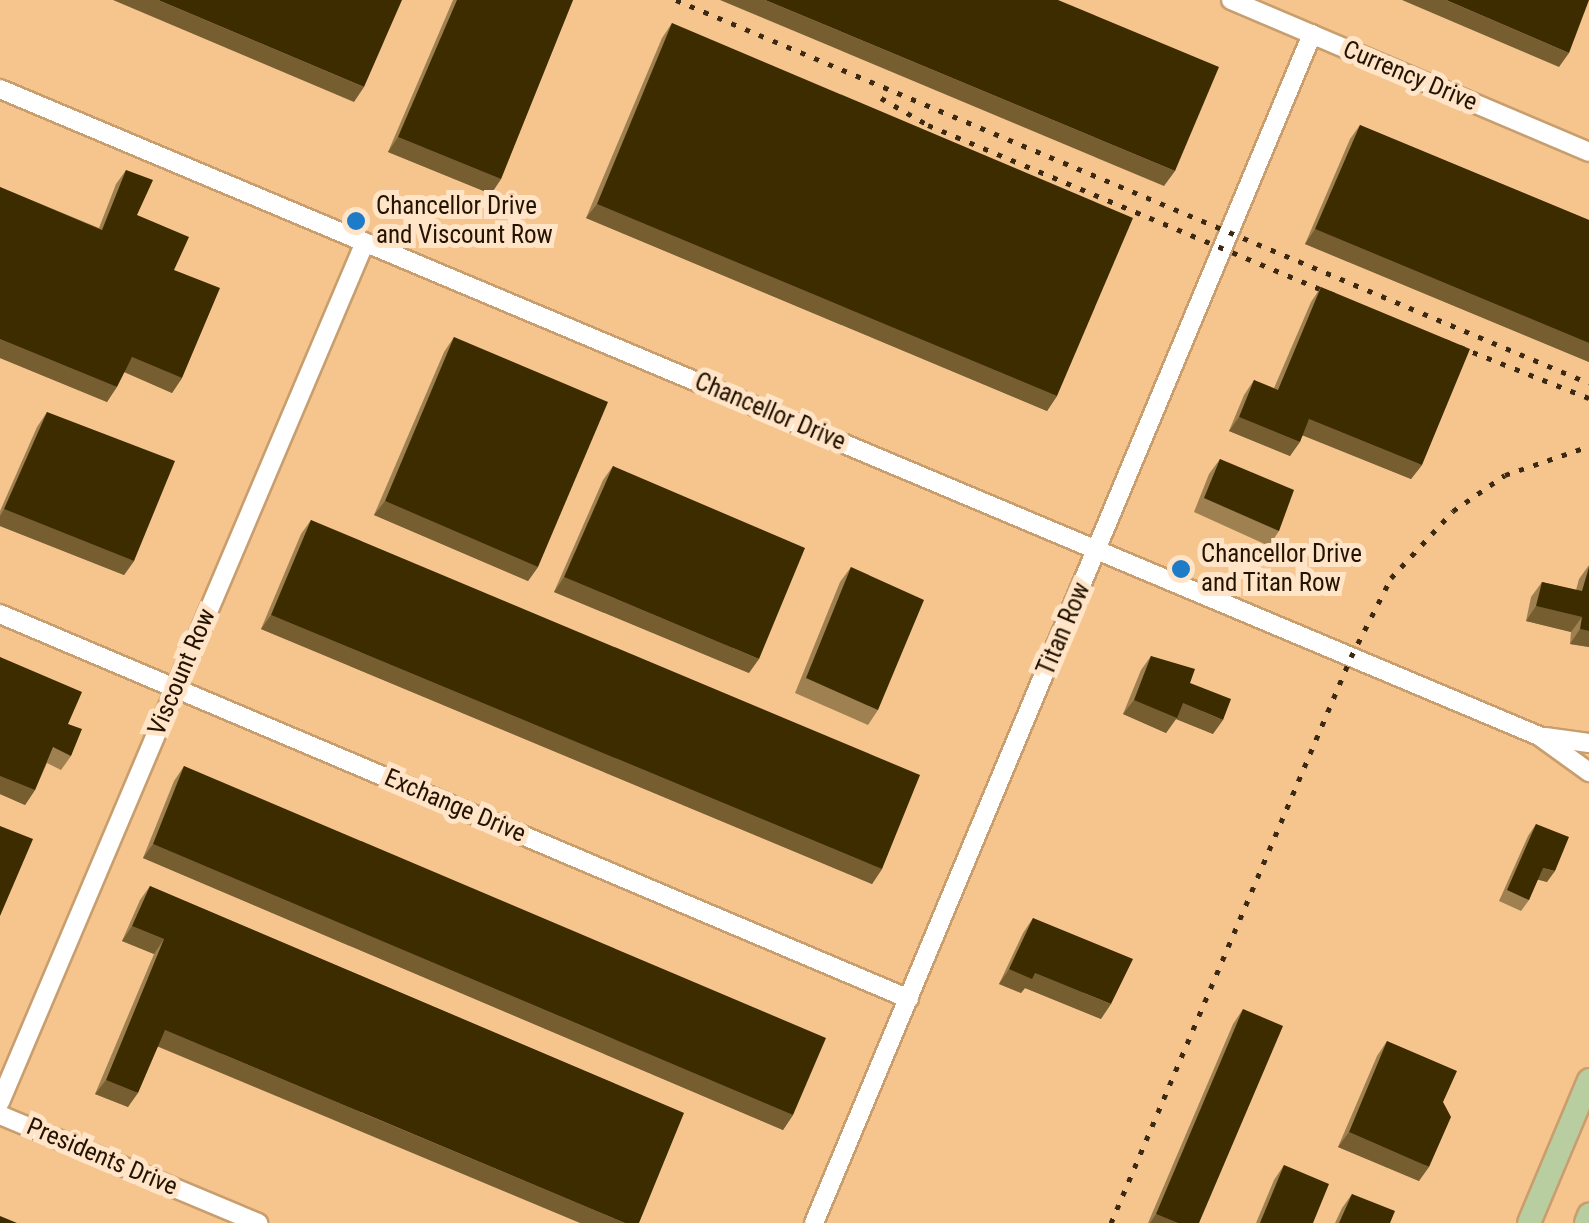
<!DOCTYPE html>
<style>
body{margin:0}
#map{position:relative;width:1589px;height:1223px;overflow:hidden;background:#ffd3a2;font-family:"Roboto Condensed",sans-serif}
div>[style]{position:absolute}
[style*='--x']{left:calc(var(--x)*1px);top:calc(var(--y)*1px);width:calc(var(--w)*1px);rotate:calc(var(--a)*1deg)}
.built>*{inset:0;background:#f6c58e}
.roads{filter:drop-shadow(2px 0 #c89e6f) drop-shadow(-2px 0 #c89e6f) drop-shadow(0 2px #c89e6f) drop-shadow(0 -2px #c89e6f)}
.minor>*{height:18px;margin:-9px;padding:0 9px;transform-origin:9px;border-radius:9px;background:#fff}
.major>*{height:22px;margin:-11px;padding:0 11px;transform-origin:11px;border-radius:11px;background:#b9cea0}
.rail>*{height:5px;margin-top:-2.5px;transform-origin:0;background:repeating-linear-gradient(90deg,#3c2914 0 5px,transparent 0 15px)}
.wall>*{inset:0;background:#9e8051}
.shaded-wall>*{inset:0;background:#765e31}
.building>*{inset:0;background:#3c2c00}
.dots>*{width:28px;height:28px;translate:-50% -50%;box-sizing:border-box;border:5px solid #ffe4c7;border-radius:50%}
span{translate:-50% -50%;white-space:nowrap;text-align:center;line-height:1.15;-webkit-text-stroke:10px #ffe4c7;paint-order:stroke}
.street-label{font-size:25px;color:#231302}
.poi-label{font-size:25px;color:#231302}
.left{translate:0 -50%;text-align:left}
</style>
<div id="map">
<div class="built">
<i style="clip-path:polygon(0 0,1589px 0,1589px 1223px,0 1223px)"></i>
</div>
<div class="roads">
<div class="minor">
<i style="--x:1231;--y:0;--w:389;--a:23"></i>
<i style="--x:0;--y:89;--w:1669;--a:22.8"></i>
<i style="--x:1539;--y:736;--w:62;--a:35.8"></i>
<i style="--x:0;--y:614;--w:987;--a:22.95"></i>
<i style="--x:1545;--y:737;--w:44;--a:7.8"></i>
<i style="--x:0;--y:1102;--w:934;--a:-67"></i>
<i style="--x:0;--y:1115;--w:280;--a:22.7"></i>
<i style="--x:814;--y:1223;--w:1289;--a:-67.27"></i>
</div>
<div class="major">
<i style="--x:1529;--y:1223;--w:155;--a:-67.2"></i>
<i style="--x:1586;--y:1223;--w:9;--a:-69"></i>
</div>
</div>
<div class="rail">
<i style="--x:676;--y:0;--w:990;--a:22.76"></i>
<i style="--x:881;--y:98;--w:54;--a:29.9"></i>
<i style="--x:928;--y:125;--w:450;--a:22.7"></i>
<i style="--x:1445;--y:341;--w:155;--a:21.6"></i>
<i style="--x:1111;--y:1223;--w:615;--a:-67.02"></i>
<i style="--x:1351;--y:657;--w:89;--a:-63.1"></i>
<i style="--x:1391;--y:578;--w:91;--a:-47.2"></i>
<i style="--x:1453;--y:511;--w:63;--a:-34.7"></i>
<i style="--x:1505;--y:475;--w:89;--a:-19"></i>
</div>
<div class="wall">
<i style="clip-path:polygon(453px 0,573px 0,501px 179px,491px 194px,388px 152px)"></i>
<i style="clip-path:polygon(672px 23px,1057px 396px,1047px 411px,586px 218px,662px 38px)"></i>
<i style="clip-path:polygon(1360px 125px,1589px 220px,1589px 362px,1305px 244px,1350px 139px)"></i>
<i style="clip-path:polygon(126px 170px,137px 215px,174px 270px,182px 378px,172px 393px,124px 372px,107px 402px,0 358px,0 187px,99px 228px,116px 184px)"></i>
<i style="clip-path:polygon(1321px 287px,1422px 465px,1411px 479px,1303px 435px,1290px 456px,1229px 431px,1244px 395px,1254px 380px,1274px 388px,1311px 302px)"></i>
<i style="clip-path:polygon(454px 337px,538px 567px,528px 581px,374px 515px,444px 352px)"></i>
<i style="clip-path:polygon(47px 412px,134px 561px,124px 575px,0 526px,0 511px,37px 427px)"></i>
<i style="clip-path:polygon(1220px 459px,1279px 531px,1269px 546px,1194px 512px,1209px 474px)"></i>
<i style="clip-path:polygon(613px 466px,749px 673px,554px 592px,603px 480px)"></i>
<i style="clip-path:polygon(311px 520px,882px 869px,872px 884px,261px 629px,301px 534px)"></i>
<i style="clip-path:polygon(1589px 565px,1589px 647px,1570px 644px,1571px 632px,1526px 621px,1531px 597px,1542px 582px,1576px 590px,1579px 579px)"></i>
<i style="clip-path:polygon(851px 567px,878px 710px,868px 725px,795px 693px,840px 582px)"></i>
<i style="clip-path:polygon(1151px 656px,1190px 683px,1213px 734px,1176px 719px,1166px 733px,1123px 714px,1141px 670px)"></i>
<i style="clip-path:polygon(0 657px,68px 724px,71px 756px,61px 770px,47px 763px,35px 790px,25px 805px,0 794px)"></i>
<i style="clip-path:polygon(184px 766px,793px 1115px,783px 1130px,143px 858px,174px 781px)"></i>
<i style="clip-path:polygon(1536px 824px,1547px 882px,1538px 879px,1529px 900px,1521px 911px,1499px 901px,1528px 836px)"></i>
<i style="clip-path:polygon(150px 886px,684px 1113px,158px 1046px,128px 1107px,95px 1094px,154px 954px,122px 941px,140px 900px)"></i>
<i style="clip-path:polygon(1033px 918px,1101px 1019px,1025px 988px,1021px 993px,999px 984px,1023px 933px)"></i>
<i style="clip-path:polygon(1243px 1009px,1199px 1223px,1148px 1223px,1233px 1024px)"></i>
<i style="clip-path:polygon(1387px 1041px,1443px 1102px,1419px 1181px,1338px 1147px,1377px 1056px)"></i>
<i style="clip-path:polygon(1284px 1165px,1313px 1223px,1256px 1223px,1274px 1180px)"></i>
<i style="clip-path:polygon(1352px 1194px,1390px 1223px,1335px 1223px,1342px 1208px)"></i>
</div>
<div class="shaded-wall">
<i style="clip-path:polygon(113px 0,158px 0,364px 87px,354px 102px)"></i>
<i style="clip-path:polygon(720px 0,765px 0,1175px 171px,1164px 186px)"></i>
<i style="clip-path:polygon(1402px 0,1446px 0,1569px 53px,1559px 67px)"></i>
<i style="clip-path:polygon(398px 137px,501px 179px,491px 194px,388px 152px)"></i>
<i style="clip-path:polygon(597px 204px,1057px 396px,1047px 411px,586px 218px)"></i>
<i style="clip-path:polygon(1315px 229px,1589px 343px,1589px 362px,1305px 244px)"></i>
<i style="clip-path:polygon(0 339px,117px 387px,107px 402px,0 358px)"></i>
<i style="clip-path:polygon(132px 357px,182px 378px,172px 393px,122px 371px)"></i>
<i style="clip-path:polygon(1239px 417px,1300px 442px,1290px 456px,1229px 431px)"></i>
<i style="clip-path:polygon(1309px 419px,1422px 465px,1411px 479px,1299px 434px)"></i>
<i style="clip-path:polygon(385px 501px,538px 567px,528px 581px,374px 515px)"></i>
<i style="clip-path:polygon(4px 509px,134px 561px,124px 575px,0 526px,0 516px)"></i>
<i style="clip-path:polygon(564px 577px,759px 659px,749px 673px,554px 592px)"></i>
<i style="clip-path:polygon(1536px 606px,1582px 617px,1571px 632px,1526px 621px)"></i>
<i style="clip-path:polygon(271px 615px,882px 869px,872px 884px,261px 629px)"></i>
<i style="clip-path:polygon(1580px 629px,1589px 631px,1589px 647px,1570px 644px)"></i>
<i style="clip-path:polygon(1134px 700px,1183px 703px,1223px 720px,1213px 734px,1176px 719px,1166px 733px,1123px 714px)"></i>
<i style="clip-path:polygon(0 776px,35px 790px,25px 805px,0 794px)"></i>
<i style="clip-path:polygon(153px 844px,793px 1115px,783px 1130px,143px 858px)"></i>
<i style="clip-path:polygon(1543px 868px,1555px 871px,1547px 882px,1535px 879px)"></i>
<i style="clip-path:polygon(132px 926px,164px 939px,154px 954px,122px 941px)"></i>
<i style="clip-path:polygon(1009px 969px,1035px 973px,1111px 1004px,1101px 1019px,1025px 988px,1021px 993px,999px 984px)"></i>
<i style="clip-path:polygon(165px 1030px,625px 1223px,580px 1223px,154px 1045px)"></i>
<i style="clip-path:polygon(106px 1080px,138px 1093px,128px 1107px,95px 1094px)"></i>
<i style="clip-path:polygon(1349px 1132px,1429px 1167px,1419px 1181px,1338px 1147px)"></i>
<i style="clip-path:polygon(1156px 1214px,1178px 1223px,1150px 1223px)"></i>
</div>
<div class="building">
<i style="clip-path:polygon(158px 0,402px 0,364px 87px)"></i>
<i style="clip-path:polygon(457px 0,573px 0,501px 179px,398px 137px)"></i>
<i style="clip-path:polygon(765px 0,1058px 0,1219px 67px,1175px 171px)"></i>
<i style="clip-path:polygon(1446px 0,1589px 0,1569px 53px)"></i>
<i style="clip-path:polygon(672px 23px,1133px 218px,1057px 396px,597px 204px)"></i>
<i style="clip-path:polygon(1360px 125px,1589px 220px,1589px 343px,1315px 229px)"></i>
<i style="clip-path:polygon(126px 170px,153px 180px,137px 215px,189px 237px,174px 270px,220px 288px,182px 378px,132px 357px,117px 387px,0 339px,0 187px,102px 230px)"></i>
<i style="clip-path:polygon(1321px 287px,1470px 349px,1422px 465px,1309px 419px,1300px 442px,1239px 417px,1254px 380px,1278px 390px)"></i>
<i style="clip-path:polygon(454px 337px,608px 402px,538px 567px,385px 501px)"></i>
<i style="clip-path:polygon(47px 412px,175px 461px,134px 561px,4px 509px)"></i>
<i style="clip-path:polygon(1220px 459px,1294px 490px,1279px 531px,1204px 498px)"></i>
<i style="clip-path:polygon(613px 466px,805px 548px,759px 659px,564px 577px)"></i>
<i style="clip-path:polygon(311px 520px,920px 775px,882px 869px,271px 615px)"></i>
<i style="clip-path:polygon(851px 567px,924px 600px,878px 710px,806px 678px)"></i>
<i style="clip-path:polygon(1589px 567px,1589px 631px,1580px 629px,1582px 617px,1536px 606px,1542px 582px,1582px 591px)"></i>
<i style="clip-path:polygon(1151px 656px,1195px 669px,1190px 683px,1231px 699px,1223px 720px,1183px 703px,1177px 718px,1134px 700px)"></i>
<i style="clip-path:polygon(0 657px,82px 692px,68px 724px,82px 729px,71px 756px,53px 747px,35px 790px,0 776px)"></i>
<i style="clip-path:polygon(184px 766px,826px 1038px,793px 1115px,153px 844px)"></i>
<i style="clip-path:polygon(1536px 824px,1569px 837px,1555px 871px,1543px 868px,1529px 900px,1507px 890px)"></i>
<i style="clip-path:polygon(0 826px,33px 839px,0 916px)"></i>
<i style="clip-path:polygon(150px 886px,684px 1113px,639px 1223px,625px 1223px,165px 1030px,138px 1093px,106px 1080px,164px 939px,132px 926px)"></i>
<i style="clip-path:polygon(1033px 918px,1133px 959px,1111px 1004px,1035px 973px,1032px 979px,1009px 969px)"></i>
<i style="clip-path:polygon(1243px 1009px,1283px 1026px,1199px 1223px,1178px 1223px,1156px 1214px)"></i>
<i style="clip-path:polygon(1387px 1041px,1457px 1071px,1443px 1102px,1451px 1117px,1429px 1167px,1349px 1132px)"></i>
<i style="clip-path:polygon(1284px 1165px,1329px 1184px,1313px 1223px,1260px 1223px)"></i>
<i style="clip-path:polygon(1352px 1194px,1395px 1211px,1390px 1223px,1339px 1223px)"></i>
<i style="clip-path:polygon(0 1216px,17px 1223px,0 1223px)"></i>
</div>
<div class="dots">
<i style="left:356px;top:221px;background:#1e7bc8"></i>
<i style="left:1181px;top:569px;background:#1e7bc8"></i>
</div>
<div class="street-label">
<span style="left:1410px;top:76px;rotate:23deg">Currency Drive</span>
<span style="left:770px;top:412px;rotate:23deg">Chancellor Drive</span>
<span style="left:1064px;top:629px;rotate:-67deg">Titan Row</span>
<span style="left:182px;top:672px;rotate:-67deg">Viscount Row</span>
<span style="left:455px;top:806px;rotate:23deg">Exchange Drive</span>
<span style="left:102px;top:1157px;rotate:23deg">Presidents Drive</span>
</div>
<div class="poi-label">
<span class="left" style="left:376px;top:221px">Chancellor Drive<br>and Viscount Row</span>
<span class="left" style="left:1201px;top:569px">Chancellor Drive<br>and Titan Row</span>
</div>
</div>
